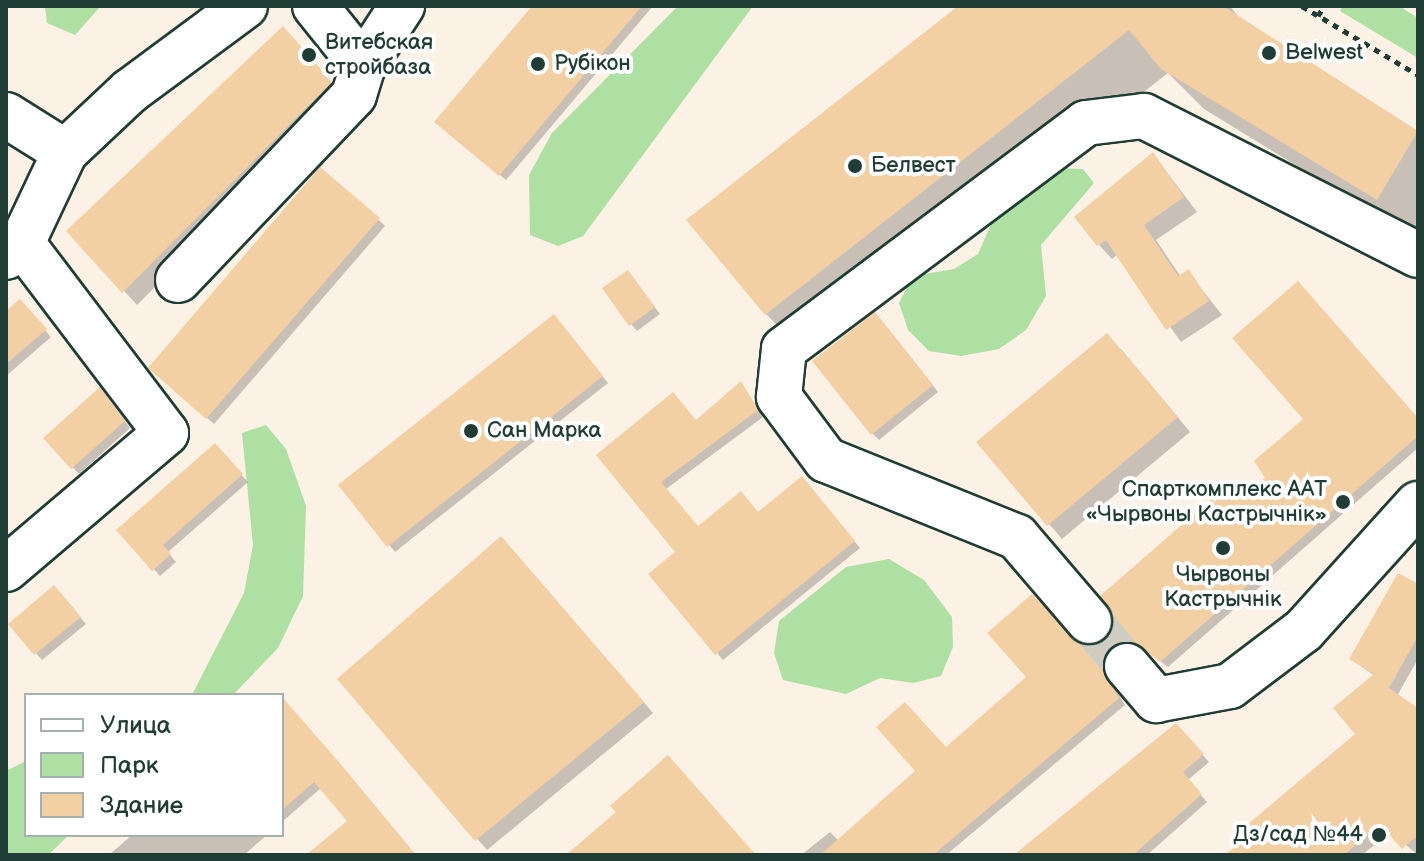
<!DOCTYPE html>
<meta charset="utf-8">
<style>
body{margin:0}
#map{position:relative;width:1424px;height:861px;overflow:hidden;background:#fbf1e4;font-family:"Balsamiq Sans",sans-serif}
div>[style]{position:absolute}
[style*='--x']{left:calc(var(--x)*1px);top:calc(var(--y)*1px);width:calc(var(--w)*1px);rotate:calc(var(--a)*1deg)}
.green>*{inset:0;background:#ade0a2}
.shadow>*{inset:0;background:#0003}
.building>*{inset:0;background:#f3cfa4}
.minor-tunnel>*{height:44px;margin-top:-22px;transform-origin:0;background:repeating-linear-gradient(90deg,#cfcdc1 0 44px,transparent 0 66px)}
.path>*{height:5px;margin-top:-2.5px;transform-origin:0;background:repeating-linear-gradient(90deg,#1f3d34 0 6px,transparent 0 12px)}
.roads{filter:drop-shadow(2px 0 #1f3d34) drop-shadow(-2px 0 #1f3d34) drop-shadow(0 2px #1f3d34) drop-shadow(0 -2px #1f3d34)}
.minor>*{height:44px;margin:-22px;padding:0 22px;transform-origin:22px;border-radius:22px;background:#fff}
.dots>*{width:22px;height:22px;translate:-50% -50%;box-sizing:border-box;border:4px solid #fff;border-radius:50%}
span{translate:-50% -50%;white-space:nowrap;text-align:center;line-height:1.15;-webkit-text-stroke:8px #fff;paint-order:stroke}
.poi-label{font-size:22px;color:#1f3d34}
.left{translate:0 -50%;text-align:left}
.right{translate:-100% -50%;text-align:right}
.frame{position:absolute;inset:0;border:8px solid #1f3d34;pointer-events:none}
.legend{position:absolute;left:24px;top:693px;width:260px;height:144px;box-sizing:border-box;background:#fff;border:2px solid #a5b1ae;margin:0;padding:10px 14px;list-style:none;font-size:24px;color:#1f3d34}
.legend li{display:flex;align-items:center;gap:16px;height:40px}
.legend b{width:40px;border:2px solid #a5b1ae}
</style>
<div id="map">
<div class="green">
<i style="clip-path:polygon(45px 6px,101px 6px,75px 35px,47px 23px)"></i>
<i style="clip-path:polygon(678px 6px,753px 6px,583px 236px,558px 246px,530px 235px,529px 175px,552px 133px)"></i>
<i style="clip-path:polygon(1343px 6px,1399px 6px,1418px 18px,1418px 58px,1340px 11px)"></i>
<i style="clip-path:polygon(1053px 168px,1083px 169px,1094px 183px,1041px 245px,1046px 296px,1026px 330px,999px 349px,961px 356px,929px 351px,908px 330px,899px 303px,913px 276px,954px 269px,978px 254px,1002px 199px)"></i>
<i style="clip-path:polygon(266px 425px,286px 449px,306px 506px,303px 596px,278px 648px,233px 695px,192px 695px,244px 593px,253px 545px,242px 433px)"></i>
<i style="clip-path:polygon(889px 559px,924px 580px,952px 617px,953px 647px,941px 676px,913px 683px,880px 678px,846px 694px,783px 680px,774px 653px,779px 621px,846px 567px)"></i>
<i style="clip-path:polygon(26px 761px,26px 835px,69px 835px,48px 855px,6px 855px,6px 771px)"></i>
</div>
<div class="shadow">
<i style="clip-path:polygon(535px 6px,653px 6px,506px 180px,444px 128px)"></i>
<i style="clip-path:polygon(961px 6px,1230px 6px,1249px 30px,1418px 132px,1418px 240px,1204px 109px,1168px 73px,807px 355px,766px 314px)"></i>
<i style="clip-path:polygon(296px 43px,344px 97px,137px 305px,69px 231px)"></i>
<i style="clip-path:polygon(1153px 154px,1197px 212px,1156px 240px,1181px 277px,1188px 272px,1222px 315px,1181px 342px,1118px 254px,1112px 259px,1099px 245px)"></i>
<i style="clip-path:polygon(379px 220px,385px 226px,214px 424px,157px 374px)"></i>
<i style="clip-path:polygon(628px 272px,660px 314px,637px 331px,631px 324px)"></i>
<i style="clip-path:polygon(26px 308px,51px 337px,6px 376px,6px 313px)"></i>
<i style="clip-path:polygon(882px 321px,938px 392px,879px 440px,872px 433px)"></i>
<i style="clip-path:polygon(560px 323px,608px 383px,395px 552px,341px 486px)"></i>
<i style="clip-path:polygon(1121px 349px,1190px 432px,1062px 539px,979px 442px)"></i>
<i style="clip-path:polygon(741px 383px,763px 417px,666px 489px,698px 528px,759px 514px,808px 485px,860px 548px,723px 660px,651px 574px,678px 552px,598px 456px,697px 422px)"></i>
<i style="clip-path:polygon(106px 396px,130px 428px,79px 474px,45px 438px)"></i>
<i style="clip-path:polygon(1418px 419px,1418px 448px,1168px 667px,1143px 648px,1116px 654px,1108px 678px,1125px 705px,946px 855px,801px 855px,830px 832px,839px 841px,1080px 646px,1106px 642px,1243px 496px)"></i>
<i style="clip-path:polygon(214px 446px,248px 482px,168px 552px,176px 562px,160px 576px,119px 530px)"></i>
<i style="clip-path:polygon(511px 548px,653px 713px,487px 850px,339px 679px)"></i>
<i style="clip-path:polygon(1418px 586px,1418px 659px,1397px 696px,1418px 711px,1418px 855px,1390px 832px,1362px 855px,1237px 855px,1358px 734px,1375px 676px,1351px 659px)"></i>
<i style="clip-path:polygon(60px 594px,86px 624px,42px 660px,10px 624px)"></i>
<i style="clip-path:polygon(282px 703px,415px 855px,309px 855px,350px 821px,321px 788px,282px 822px)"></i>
<i style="clip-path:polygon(1176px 725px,1209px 762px,1188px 780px,1207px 802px,1147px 855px,1017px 855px)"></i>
<i style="clip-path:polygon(132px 835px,267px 835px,244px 855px,109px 855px)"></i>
</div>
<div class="building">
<i style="clip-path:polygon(532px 6px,642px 6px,499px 176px,434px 122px)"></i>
<i style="clip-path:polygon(958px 6px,1223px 6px,1418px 131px,1377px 200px,1161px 69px,1129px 30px,765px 315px,686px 220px)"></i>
<i style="clip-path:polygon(283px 26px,332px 82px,122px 293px,66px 231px)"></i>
<i style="clip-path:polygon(1153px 152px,1184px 197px,1144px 225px,1178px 276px,1189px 269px,1209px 301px,1166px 330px,1106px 240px,1097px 246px,1074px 217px)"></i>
<i style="clip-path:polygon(320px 167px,380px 218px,206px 419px,148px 368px)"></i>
<i style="clip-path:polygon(628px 270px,655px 307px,629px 326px,602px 288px)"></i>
<i style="clip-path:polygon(1298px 281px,1418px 418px,1418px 436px,1160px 662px,1135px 642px,1110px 648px,1102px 670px,1119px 698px,933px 855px,820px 855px,915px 771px,876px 727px,905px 702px,946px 747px,1026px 677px,987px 633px,1032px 594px,1080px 644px,1105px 640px,1114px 617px,1100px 596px,1232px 481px,1243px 494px,1265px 478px,1254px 461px,1303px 419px,1232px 338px)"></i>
<i style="clip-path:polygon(20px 299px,47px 329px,6px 364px,6px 311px)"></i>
<i style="clip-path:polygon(875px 312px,933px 385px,871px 435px,812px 361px)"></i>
<i style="clip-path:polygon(554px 314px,603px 376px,387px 547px,338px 485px)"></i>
<i style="clip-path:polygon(1107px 333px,1178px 417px,1047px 526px,976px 442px)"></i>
<i style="clip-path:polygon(741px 381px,758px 410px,661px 482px,698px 526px,741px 491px,758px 512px,802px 476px,855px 541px,715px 655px,648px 574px,675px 552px,596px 455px,673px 392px,696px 420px)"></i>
<i style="clip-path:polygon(100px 387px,125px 421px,71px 469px,43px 438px)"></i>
<i style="clip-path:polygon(215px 443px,243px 474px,163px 545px,171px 554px,152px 571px,116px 530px)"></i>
<i style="clip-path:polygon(501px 536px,644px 702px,475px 841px,337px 679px)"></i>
<i style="clip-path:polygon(1398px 573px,1418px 584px,1418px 636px,1389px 688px,1418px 708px,1418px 835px,1402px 849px,1380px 824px,1344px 855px,1225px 855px,1253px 832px,1247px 825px,1355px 734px,1333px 708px,1374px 674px,1349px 659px)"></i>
<i style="clip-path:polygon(54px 585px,81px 617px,34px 655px,8px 624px)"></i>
<i style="clip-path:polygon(282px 697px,338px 761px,416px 855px,306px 855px,347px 821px,314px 782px,282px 810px)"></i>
<i style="clip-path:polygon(1176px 723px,1204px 754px,1183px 772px,1202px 794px,1133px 855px,1014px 855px)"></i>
<i style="clip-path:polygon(668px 755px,756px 855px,566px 855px,616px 812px,610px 806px)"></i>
</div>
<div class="minor-tunnel">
<i style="--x:1089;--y:621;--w:59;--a:49.8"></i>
</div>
<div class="path">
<i style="--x:1302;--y:6;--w:135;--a:30.7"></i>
<i style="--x:1318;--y:16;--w:12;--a:-59"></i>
</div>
<div class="roads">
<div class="minor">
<i style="--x:315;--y:6;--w:77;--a:51.3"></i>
<i style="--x:363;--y:66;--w:72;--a:-57"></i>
<i style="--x:6;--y:115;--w:70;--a:32.1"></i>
<i style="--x:6;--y:257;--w:21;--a:-41"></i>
<i style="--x:22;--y:243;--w:101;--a:-64.7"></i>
<i style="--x:65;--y:152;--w:89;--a:-43.2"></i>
<i style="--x:130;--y:91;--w:143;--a:-36.5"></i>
<i style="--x:178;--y:280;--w:255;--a:-46.4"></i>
<i style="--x:354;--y:95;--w:30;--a:-73"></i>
<i style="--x:6;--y:569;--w:210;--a:-40.4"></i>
<i style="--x:166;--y:433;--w:238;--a:-127.2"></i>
<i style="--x:1089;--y:621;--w:111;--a:-130.6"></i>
<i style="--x:1017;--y:537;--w:206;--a:-158"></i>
<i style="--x:826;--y:460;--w:79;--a:-126.7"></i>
<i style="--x:779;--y:397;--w:48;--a:-84.1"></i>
<i style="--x:784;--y:349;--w:377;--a:-36.8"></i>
<i style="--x:1086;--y:123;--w:58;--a:-6.9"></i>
<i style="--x:1144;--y:116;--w:307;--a:26.9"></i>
<i style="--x:1127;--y:666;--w:45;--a:49.5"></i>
<i style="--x:1156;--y:700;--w:75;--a:-10.7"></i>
<i style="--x:1230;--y:686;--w:93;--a:-37.1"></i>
<i style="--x:1304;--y:630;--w:170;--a:-47.9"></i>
</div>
</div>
<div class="dots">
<i style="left:1269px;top:53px;background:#1f3d34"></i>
<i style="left:309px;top:55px;background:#1f3d34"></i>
<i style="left:538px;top:64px;background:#1f3d34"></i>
<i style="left:855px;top:166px;background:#1f3d34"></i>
<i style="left:471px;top:431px;background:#1f3d34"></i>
<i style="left:1343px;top:502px;background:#1f3d34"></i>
<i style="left:1223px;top:548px;background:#1f3d34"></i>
<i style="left:1379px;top:835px;background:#1f3d34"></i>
</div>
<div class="poi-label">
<span class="left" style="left:325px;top:55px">Витебская<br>стройбаза</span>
<span class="left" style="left:1285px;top:53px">Belwest</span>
<span class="left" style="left:554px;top:64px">Рубікон</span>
<span class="left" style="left:871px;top:166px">Белвест</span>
<span class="left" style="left:487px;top:431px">Сан Марка</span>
<span class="right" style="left:1327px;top:502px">Спарткомплекс ААТ<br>«Чырвоны Кастрычнік»</span>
<span style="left:1223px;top:587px">Чырвоны<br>Кастрычнік</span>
<span class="right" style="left:1363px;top:835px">Дз/сад №44</span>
</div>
<div class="frame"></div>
<ul class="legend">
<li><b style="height:10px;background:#fff"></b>Улица</li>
<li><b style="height:22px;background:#ade0a2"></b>Парк</li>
<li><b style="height:22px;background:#f3cfa4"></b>Здание</li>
</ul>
</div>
